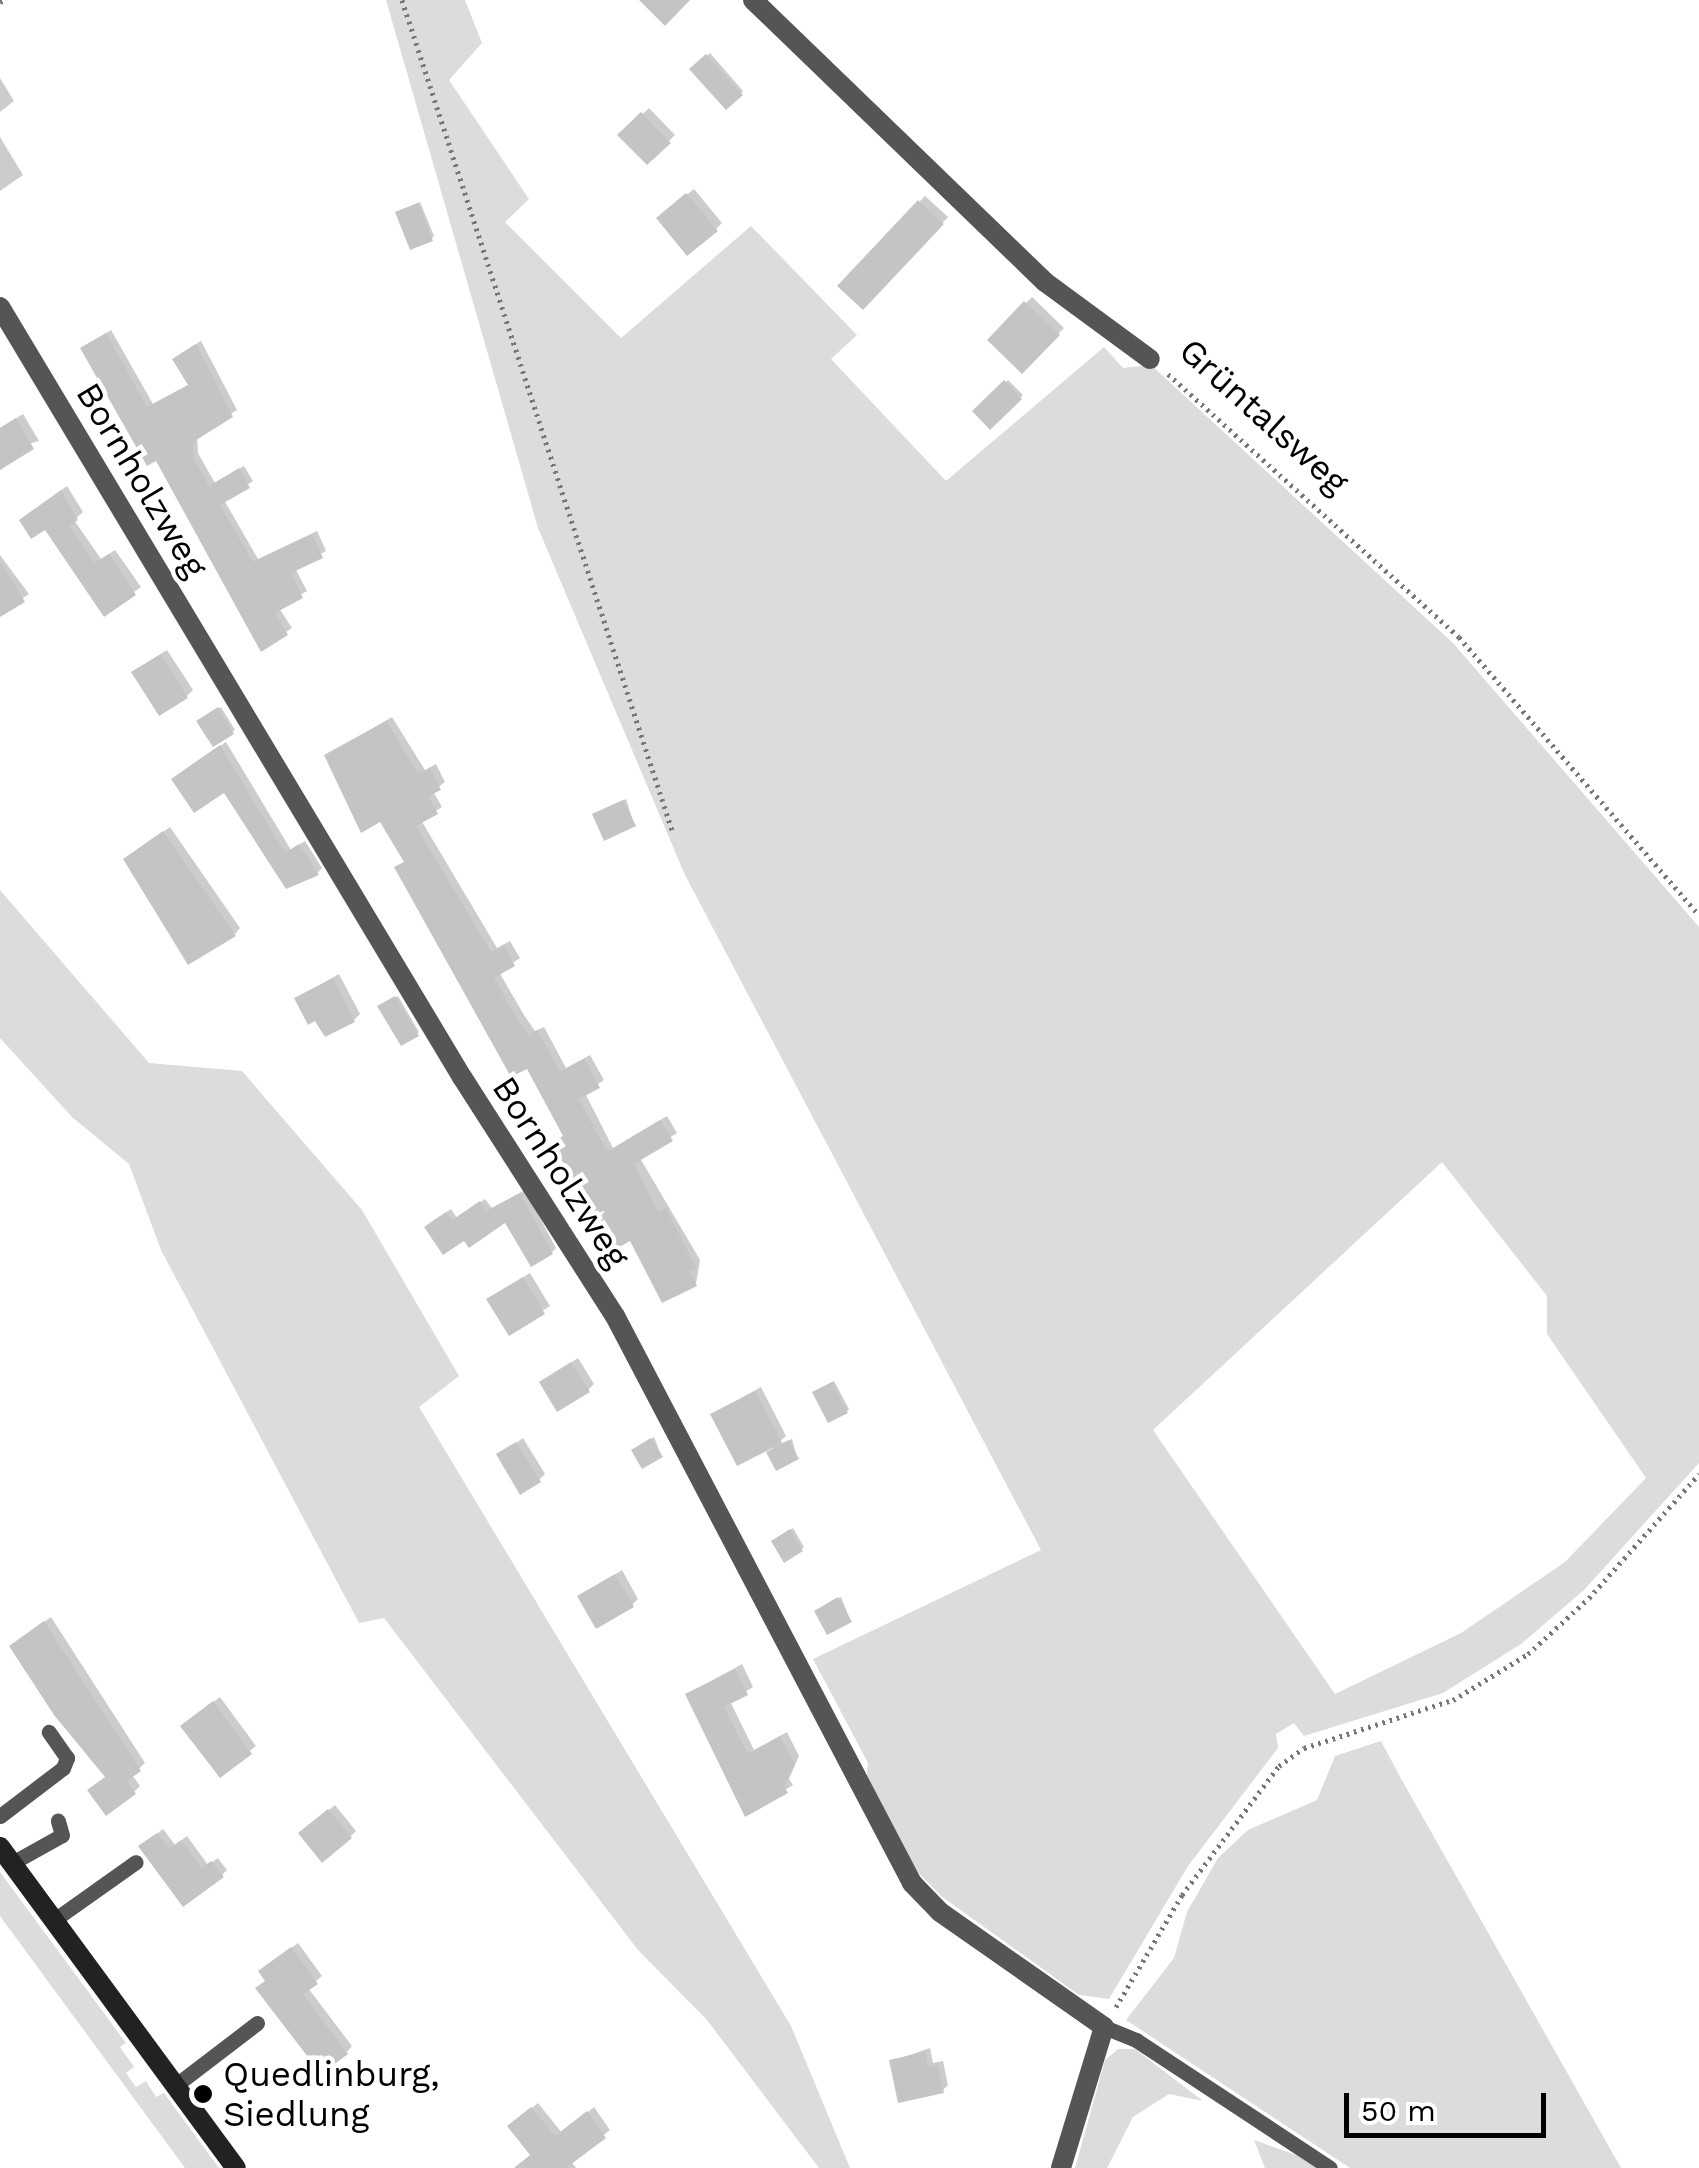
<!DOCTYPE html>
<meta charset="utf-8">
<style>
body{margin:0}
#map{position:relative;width:1699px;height:2168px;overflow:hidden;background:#fff;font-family:"Work Sans",sans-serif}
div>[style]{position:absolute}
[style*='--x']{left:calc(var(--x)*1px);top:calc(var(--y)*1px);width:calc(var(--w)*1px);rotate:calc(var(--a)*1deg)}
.green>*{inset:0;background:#dcdcdc}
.shadow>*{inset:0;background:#0003}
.building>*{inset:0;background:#c4c4c4}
.path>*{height:5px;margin-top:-2.5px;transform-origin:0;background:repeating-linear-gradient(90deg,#777 0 2.5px,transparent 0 7.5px)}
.lane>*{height:15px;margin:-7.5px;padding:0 7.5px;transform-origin:7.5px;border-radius:7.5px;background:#555}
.street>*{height:20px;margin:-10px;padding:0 10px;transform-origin:10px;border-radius:10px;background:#555}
.secondary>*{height:20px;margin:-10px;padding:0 10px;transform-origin:10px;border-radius:10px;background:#222}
.dots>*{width:28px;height:28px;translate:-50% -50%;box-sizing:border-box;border:5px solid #fff;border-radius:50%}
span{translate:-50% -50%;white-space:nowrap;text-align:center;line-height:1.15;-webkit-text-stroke:9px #fff;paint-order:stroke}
.street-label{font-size:35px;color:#000}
.poi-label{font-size:35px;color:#000}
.left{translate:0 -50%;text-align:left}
.scale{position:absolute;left:1344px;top:2093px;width:202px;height:45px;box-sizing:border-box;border:5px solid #000;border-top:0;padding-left:12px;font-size:30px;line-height:35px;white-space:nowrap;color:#000;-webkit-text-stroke:8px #fff;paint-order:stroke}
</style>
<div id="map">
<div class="green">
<i style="clip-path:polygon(evenodd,386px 0,465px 0,482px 43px,449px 80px,529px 199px,505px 222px,621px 338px,751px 226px,857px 335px,831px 359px,946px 481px,1104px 347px,1123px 368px,1151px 365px,1453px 643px,1699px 927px,1699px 1463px,1584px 1590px,1521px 1644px,1443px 1693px,1304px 1736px,1294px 1723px,1276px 1734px,1278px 1748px,1188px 1866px,1109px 1999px,1079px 1995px,941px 1896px,911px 1865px,866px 1783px,868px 1763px,813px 1659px,1041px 1550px,685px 875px,538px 528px,386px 0,1442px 1162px,1547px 1296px,1547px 1334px,1646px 1478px,1565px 1562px,1461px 1633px,1335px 1694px,1153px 1430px,1442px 1162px)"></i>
<i style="clip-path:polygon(0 890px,149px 1063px,242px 1071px,362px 1210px,459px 1376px,419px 1407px,791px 2026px,850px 2168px,819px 2168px,707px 2020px,638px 1950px,384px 1618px,359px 1623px,161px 1250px,129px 1164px,72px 1117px,0 1038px)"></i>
<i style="clip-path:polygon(1381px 1741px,1399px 1775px,1621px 2168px,1350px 2168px,1126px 2020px,1174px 1958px,1187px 1912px,1218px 1858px,1248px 1830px,1317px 1800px,1335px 1756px)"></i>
<i style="clip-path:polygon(0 1872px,126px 2043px,120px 2047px,134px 2067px,126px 2073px,136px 2087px,146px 2081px,156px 2097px,164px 2093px,219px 2168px,185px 2168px,0 1916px)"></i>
<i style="clip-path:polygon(1118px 2049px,1135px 2049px,1203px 2101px,1169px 2094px,1133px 2117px,1107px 2168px,1075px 2168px,1105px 2060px)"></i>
<i style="clip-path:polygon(1254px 2140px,1296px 2155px,1316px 2168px,1265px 2168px)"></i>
</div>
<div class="shadow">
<i style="clip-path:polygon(710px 53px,743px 91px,726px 107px,692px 69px)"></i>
<i style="clip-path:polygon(0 78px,14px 101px,0 112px)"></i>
<i style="clip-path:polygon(649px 108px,675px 135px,647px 162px,621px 135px)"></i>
<i style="clip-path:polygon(0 137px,23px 175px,0 191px)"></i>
<i style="clip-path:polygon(694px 189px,722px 223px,716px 229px,665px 212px)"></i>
<i style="clip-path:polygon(925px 196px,948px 217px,863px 307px,841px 286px)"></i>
<i style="clip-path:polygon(420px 202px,434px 236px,431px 239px,401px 210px)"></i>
<i style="clip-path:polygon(1032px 297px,1064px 328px,1022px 371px,990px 340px)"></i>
<i style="clip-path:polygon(111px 330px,153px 404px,190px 384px,180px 354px,201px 341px,237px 410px,197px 436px,198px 453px,215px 483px,244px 466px,253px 481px,224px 500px,258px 559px,317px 531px,326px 551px,295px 568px,307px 591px,279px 608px,292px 628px,262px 648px,157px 458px,83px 348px)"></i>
<i style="clip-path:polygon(1008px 380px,1023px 395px,990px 427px,975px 411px)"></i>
<i style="clip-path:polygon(23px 414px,39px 441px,0 452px,0 428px)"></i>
<i style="clip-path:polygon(67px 486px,83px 512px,74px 520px,101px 559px,115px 550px,141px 587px,105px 613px,46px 527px,29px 514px)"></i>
<i style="clip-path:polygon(0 555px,29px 594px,0 614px)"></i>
<i style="clip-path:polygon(167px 650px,193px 690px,187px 696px,140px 667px)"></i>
<i style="clip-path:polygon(221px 707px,235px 730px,214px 743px,201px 719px)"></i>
<i style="clip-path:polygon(392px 717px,425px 770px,436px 764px,445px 782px,433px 791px,442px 807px,421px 820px,497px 948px,510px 941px,520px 958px,499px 972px,524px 1015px,535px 1031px,544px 1027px,566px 1068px,590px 1055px,604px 1080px,585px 1093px,613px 1148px,667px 1116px,677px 1133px,640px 1158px,700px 1260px,696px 1284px,631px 1238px,555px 1142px,565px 1134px,528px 1065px,397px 868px,406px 860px,381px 818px,327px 755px)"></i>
<i style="clip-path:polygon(226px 742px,291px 850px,305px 841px,322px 868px,317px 873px,287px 886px,224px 789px,179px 774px)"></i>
<i style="clip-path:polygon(626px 799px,634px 824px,597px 812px)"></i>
<i style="clip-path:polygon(170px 827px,240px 928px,235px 934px,132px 854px)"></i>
<i style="clip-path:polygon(339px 974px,360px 1014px,354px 1020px,297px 998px)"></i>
<i style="clip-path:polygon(398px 996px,419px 1032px,417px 1034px,382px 1005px)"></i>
<i style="clip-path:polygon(525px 1190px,556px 1248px,552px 1252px,506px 1219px,465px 1238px,431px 1222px,451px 1209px,457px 1218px,485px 1199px,492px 1208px)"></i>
<i style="clip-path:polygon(530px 1273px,550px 1306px,510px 1332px,496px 1294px)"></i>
<i style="clip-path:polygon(578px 1358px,594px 1384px,588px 1390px,542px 1382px)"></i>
<i style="clip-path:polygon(834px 1381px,849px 1409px,847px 1411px,817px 1390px)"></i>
<i style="clip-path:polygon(761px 1387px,786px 1436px,775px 1446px,792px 1439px,797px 1457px,769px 1452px,777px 1444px,713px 1414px)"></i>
<i style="clip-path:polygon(654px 1437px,661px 1455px,636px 1448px)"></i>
<i style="clip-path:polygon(523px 1438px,545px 1474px,539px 1480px,499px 1455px)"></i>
<i style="clip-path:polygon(793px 1528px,804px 1547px,802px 1549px,776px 1539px)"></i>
<i style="clip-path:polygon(622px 1570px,638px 1599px,632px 1605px,580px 1596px)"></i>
<i style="clip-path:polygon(841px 1597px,850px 1619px,819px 1609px)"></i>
<i style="clip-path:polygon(51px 1617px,145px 1763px,132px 1775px,140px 1786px,134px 1792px,108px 1776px,18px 1641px)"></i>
<i style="clip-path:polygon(742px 1664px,753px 1687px,730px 1701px,754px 1750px,787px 1732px,799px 1756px,789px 1779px,793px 1785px,746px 1813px,688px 1694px)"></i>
<i style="clip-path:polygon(220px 1697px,256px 1746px,220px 1775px,189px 1720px)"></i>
<i style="clip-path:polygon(335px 1805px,356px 1831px,350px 1837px,307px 1827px)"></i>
<i style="clip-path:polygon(163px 1829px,175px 1845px,187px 1836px,208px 1865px,218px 1858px,227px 1870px,222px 1875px,142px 1846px)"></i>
<i style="clip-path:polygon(298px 1943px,322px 1976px,308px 1988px,352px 2046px,347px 2052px,268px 1980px,267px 1966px)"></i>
<i style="clip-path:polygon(930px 2048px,933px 2063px,943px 2061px,948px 2085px,942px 2091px,892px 2061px)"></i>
<i style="clip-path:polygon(538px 2103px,562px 2133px,594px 2107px,610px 2130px,571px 2161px,576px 2168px,517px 2168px,533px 2155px,516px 2121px)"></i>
</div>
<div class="building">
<i style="clip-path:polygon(639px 0,690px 0,665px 26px)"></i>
<i style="clip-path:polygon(706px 54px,743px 95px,726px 110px,689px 69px)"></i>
<i style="clip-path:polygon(641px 112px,671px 143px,647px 165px,617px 135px)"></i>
<i style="clip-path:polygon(686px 193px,718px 231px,687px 256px,656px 218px)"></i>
<i style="clip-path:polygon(918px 200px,944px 224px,863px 310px,837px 286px)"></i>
<i style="clip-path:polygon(418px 203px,433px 241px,410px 250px,395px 212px)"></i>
<i style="clip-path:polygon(1024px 301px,1060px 335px,1022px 374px,987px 340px)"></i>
<i style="clip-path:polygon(106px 333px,147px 407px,188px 385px,172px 359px,196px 344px,233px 417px,193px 442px,194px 459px,209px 486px,239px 468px,250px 488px,220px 505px,253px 562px,312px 534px,323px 558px,291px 573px,303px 598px,275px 613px,288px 635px,261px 652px,156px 461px,147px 466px,80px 348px)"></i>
<i style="clip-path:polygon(1004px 380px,1022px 399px,990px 430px,972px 411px)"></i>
<i style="clip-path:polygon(16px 418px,34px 449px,0 470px,0 428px)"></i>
<i style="clip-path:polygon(61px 490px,78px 520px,69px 526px,94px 563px,109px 554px,136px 595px,104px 617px,45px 530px,31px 539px,19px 520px)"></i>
<i style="clip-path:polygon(0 561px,25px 602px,0 617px)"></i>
<i style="clip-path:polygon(161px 654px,188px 698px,159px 716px,131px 672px)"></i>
<i style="clip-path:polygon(218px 707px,234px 734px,213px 747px,196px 721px)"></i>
<i style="clip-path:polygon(386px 721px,418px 774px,430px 768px,441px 790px,428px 796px,438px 814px,416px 826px,491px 952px,504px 945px,515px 966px,494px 978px,518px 1021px,529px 1036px,537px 1030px,560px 1072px,584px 1059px,600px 1088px,579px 1099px,607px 1152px,660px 1120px,673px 1141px,634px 1164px,658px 1212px,666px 1208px,696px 1268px,690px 1271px,697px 1286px,662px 1303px,630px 1241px,610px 1252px,552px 1142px,563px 1136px,527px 1069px,511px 1077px,394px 867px,404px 862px,380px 822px,361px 833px,324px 755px)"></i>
<i style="clip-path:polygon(220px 745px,285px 853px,299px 844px,319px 875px,286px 889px,224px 793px,194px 813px,171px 779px)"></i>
<i style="clip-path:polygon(623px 800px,636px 826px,604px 841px,592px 814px)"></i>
<i style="clip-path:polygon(163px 831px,236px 936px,188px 965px,123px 859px)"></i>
<i style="clip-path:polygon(333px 978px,355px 1022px,325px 1037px,315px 1021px,308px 1025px,294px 998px)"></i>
<i style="clip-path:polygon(395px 996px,419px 1036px,401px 1046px,377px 1006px)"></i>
<i style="clip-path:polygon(520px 1193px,553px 1254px,531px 1267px,505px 1223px,469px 1248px,464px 1241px,443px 1255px,424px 1227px,446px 1212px,452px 1220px,480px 1201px,486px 1211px)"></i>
<i style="clip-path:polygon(523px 1277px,545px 1314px,509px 1336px,486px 1299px)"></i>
<i style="clip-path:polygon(571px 1362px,590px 1392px,557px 1412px,539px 1382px)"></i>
<i style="clip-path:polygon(832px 1382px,848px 1413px,828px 1423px,812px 1392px)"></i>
<i style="clip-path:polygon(755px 1391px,782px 1443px,737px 1466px,710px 1414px)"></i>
<i style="clip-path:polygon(651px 1438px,663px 1457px,642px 1469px,631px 1450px)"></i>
<i style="clip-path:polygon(789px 1440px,799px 1459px,776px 1471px,766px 1452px)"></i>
<i style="clip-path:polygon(516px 1442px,541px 1482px,520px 1495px,496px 1454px)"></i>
<i style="clip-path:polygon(790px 1529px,803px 1551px,784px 1563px,771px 1541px)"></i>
<i style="clip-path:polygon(615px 1574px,634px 1607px,596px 1629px,577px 1596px)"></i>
<i style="clip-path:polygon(838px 1597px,852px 1622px,827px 1635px,814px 1611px)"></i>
<i style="clip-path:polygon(44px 1621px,141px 1771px,127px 1781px,136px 1794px,106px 1816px,87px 1790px,105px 1777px,54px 1715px,9px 1646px)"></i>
<i style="clip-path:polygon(735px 1669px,748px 1695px,724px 1707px,748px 1754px,780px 1736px,795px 1763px,784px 1786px,788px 1793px,745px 1817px,685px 1694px)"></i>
<i style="clip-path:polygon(213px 1701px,252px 1754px,220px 1778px,180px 1726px)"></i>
<i style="clip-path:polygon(328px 1809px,352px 1838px,322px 1863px,298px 1833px)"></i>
<i style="clip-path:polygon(157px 1833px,169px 1849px,181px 1840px,202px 1868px,211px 1861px,224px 1877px,183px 1907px,138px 1846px)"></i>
<i style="clip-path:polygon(291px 1947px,318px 1984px,303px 1994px,348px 2054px,321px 2074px,255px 1988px,265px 1981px,258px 1971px)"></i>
<i style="clip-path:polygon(925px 2052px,928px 2067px,938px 2065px,944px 2093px,898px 2103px,889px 2060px)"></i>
<i style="clip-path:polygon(531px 2107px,555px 2136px,587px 2111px,606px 2138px,566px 2168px,514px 2168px,530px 2155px,507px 2126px)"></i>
</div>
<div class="path">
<i style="--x:402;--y:0;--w:873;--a:71.98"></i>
<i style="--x:0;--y:2;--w:5;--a:-22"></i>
<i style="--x:1168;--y:374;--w:392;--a:42.1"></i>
<i style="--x:1459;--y:637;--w:367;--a:49.2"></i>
<i style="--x:1116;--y:2007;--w:130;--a:-59.5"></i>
<i style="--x:1182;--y:1895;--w:161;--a:-53.1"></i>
<i style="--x:1279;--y:1766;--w:31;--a:-36"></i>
<i style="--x:1304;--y:1748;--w:157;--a:-17.9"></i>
<i style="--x:1453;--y:1700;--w:88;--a:-31.5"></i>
<i style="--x:1528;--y:1654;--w:83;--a:-42.6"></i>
<i style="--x:1589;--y:1598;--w:166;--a:-48.4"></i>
</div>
<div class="lane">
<i style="--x:0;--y:1816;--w:79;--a:-37.3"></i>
<i style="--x:63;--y:1768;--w:11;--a:-68"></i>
<i style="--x:67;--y:1758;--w:32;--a:-125"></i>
<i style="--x:12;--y:1863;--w:57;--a:-29.2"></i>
<i style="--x:62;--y:1835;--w:15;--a:-106"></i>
<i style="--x:54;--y:1920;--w:100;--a:-35.3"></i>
<i style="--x:1104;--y:2027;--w:35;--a:22"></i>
<i style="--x:1136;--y:2040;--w:232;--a:33.4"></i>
<i style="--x:176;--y:2085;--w:102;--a:-37.4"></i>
</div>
<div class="street">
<i style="--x:753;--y:0;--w:406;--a:44"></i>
<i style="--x:1045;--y:282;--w:130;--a:36.3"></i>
<i style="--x:0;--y:307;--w:898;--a:59.04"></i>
<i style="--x:462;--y:1077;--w:284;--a:57.4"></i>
<i style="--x:615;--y:1316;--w:640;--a:62.35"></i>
<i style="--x:912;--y:1883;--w:40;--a:46"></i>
<i style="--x:940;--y:1912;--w:200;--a:35"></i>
<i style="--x:1104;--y:2027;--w:147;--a:107"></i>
</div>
<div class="secondary">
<i style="--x:0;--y:1847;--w:398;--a:53.7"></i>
</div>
<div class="dots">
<i style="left:203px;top:2094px;background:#000"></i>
</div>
<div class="street-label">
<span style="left:1264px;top:416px;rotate:42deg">Grüntalsweg</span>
<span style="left:142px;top:480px;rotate:59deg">Bornholzweg</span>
<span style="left:561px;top:1172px;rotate:57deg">Bornholzweg</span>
</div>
<div class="poi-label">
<span class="left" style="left:223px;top:2094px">Quedlinburg,<br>Siedlung</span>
</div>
<div class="scale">50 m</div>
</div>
